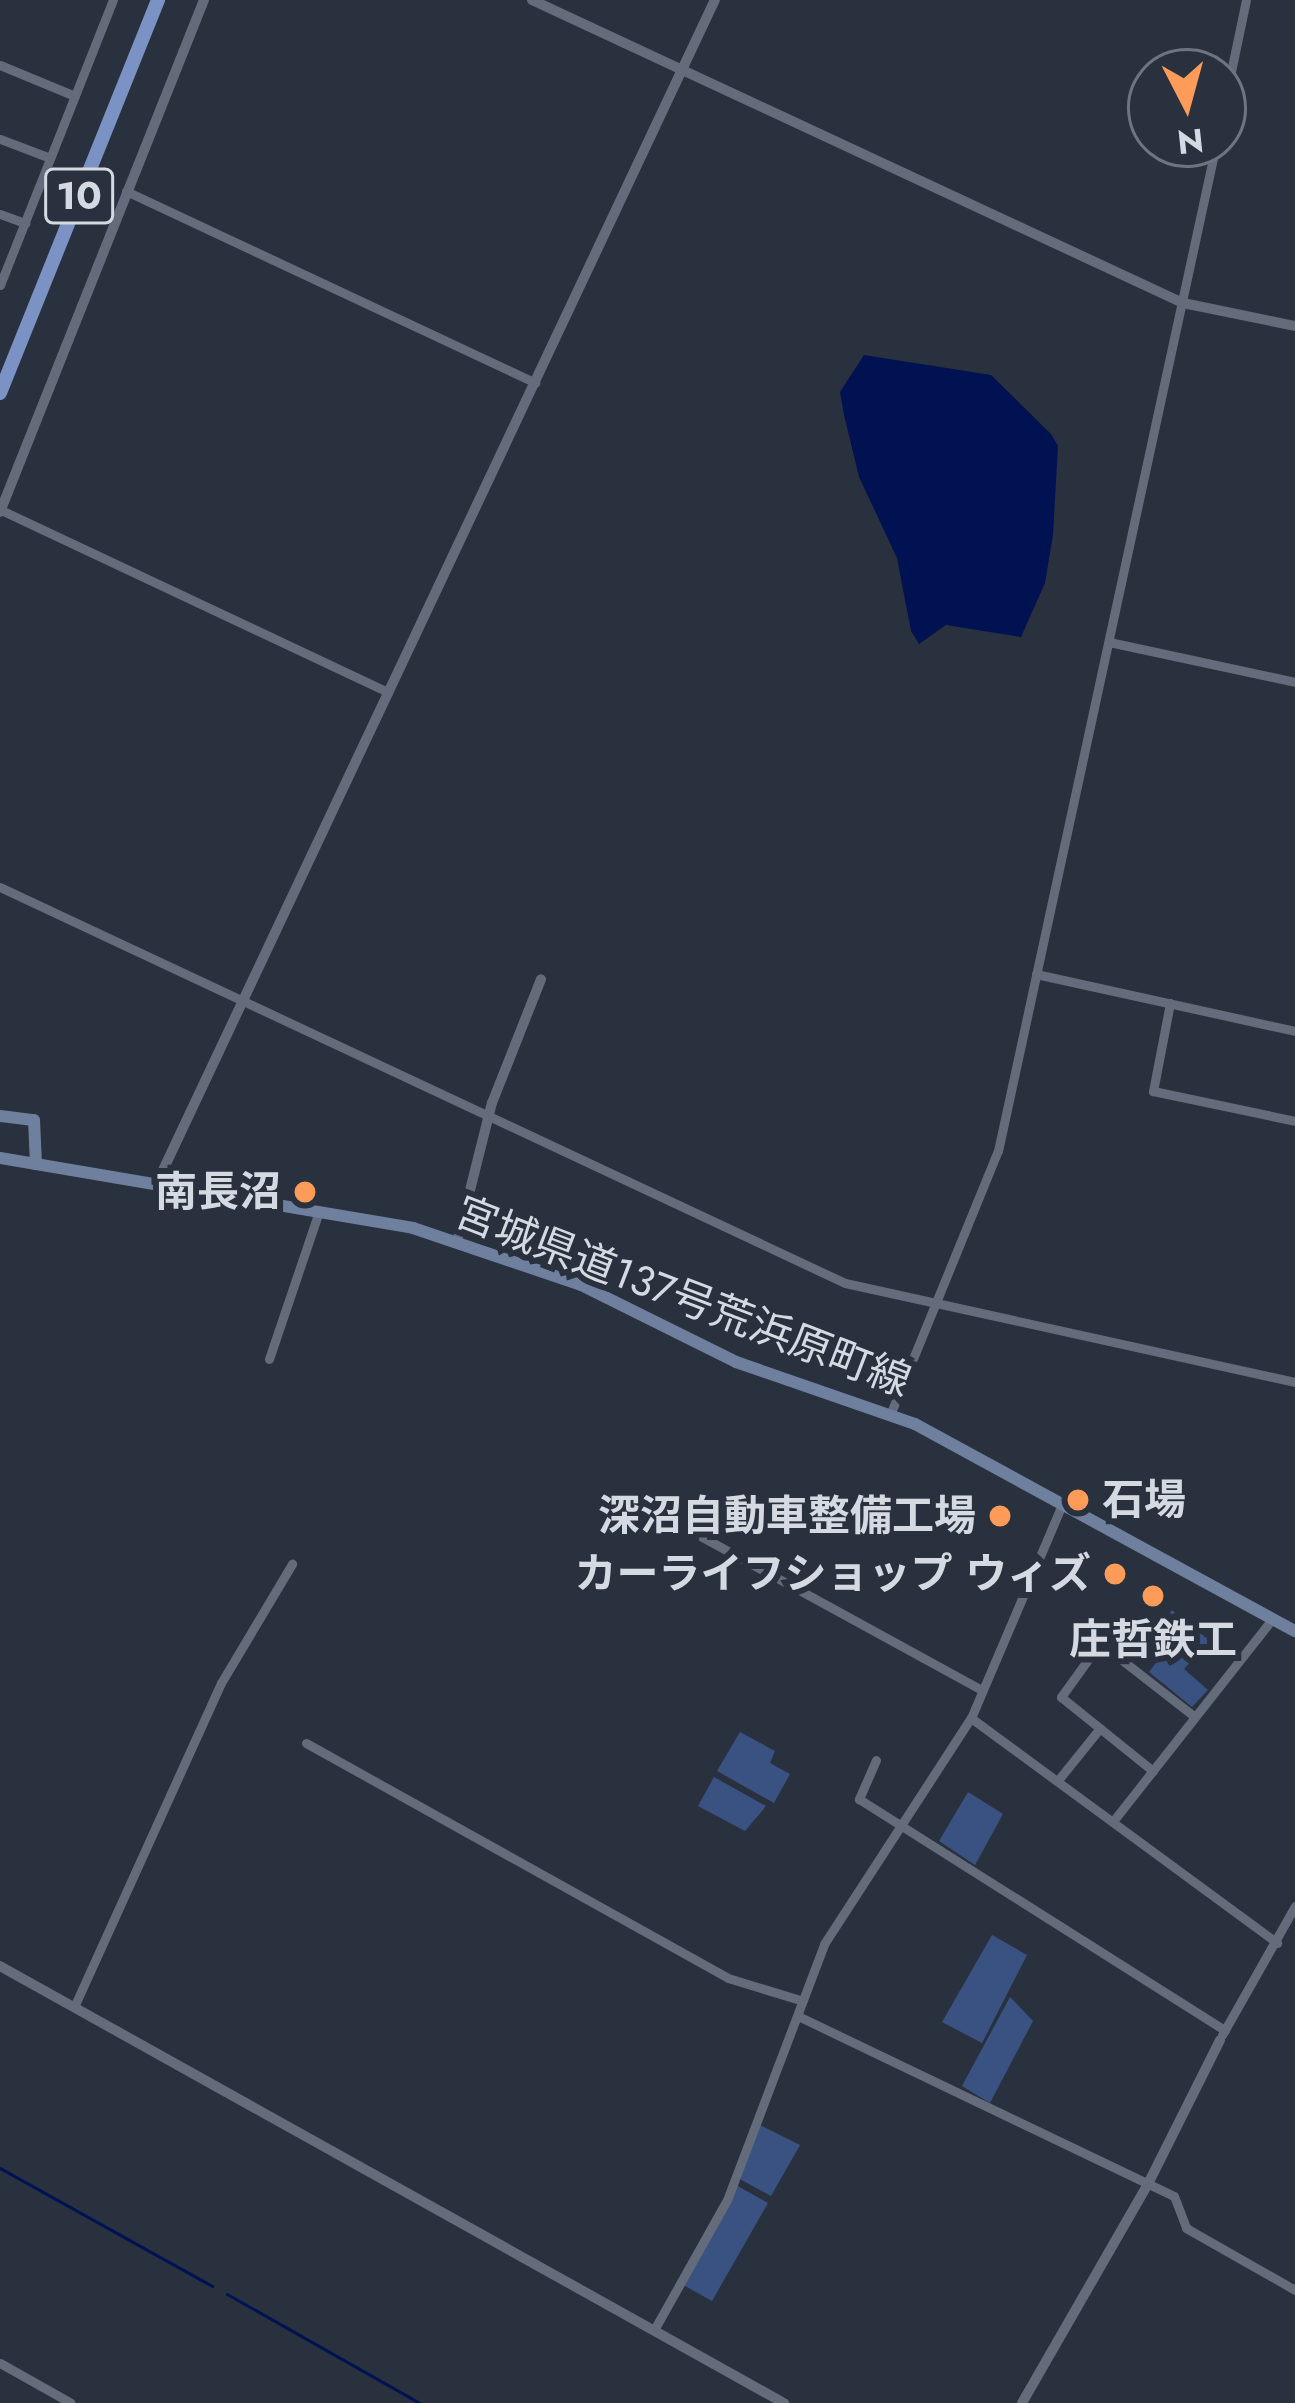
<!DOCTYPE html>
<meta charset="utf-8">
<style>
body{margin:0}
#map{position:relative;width:1295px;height:2403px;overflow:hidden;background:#2a313e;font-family:Jost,"Noto Sans JP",sans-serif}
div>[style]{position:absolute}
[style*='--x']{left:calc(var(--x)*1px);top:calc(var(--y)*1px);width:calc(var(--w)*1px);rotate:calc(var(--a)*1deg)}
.green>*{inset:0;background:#3a5281}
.water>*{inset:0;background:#001251}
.stream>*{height:3px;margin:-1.5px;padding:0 1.5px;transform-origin:1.5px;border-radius:1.5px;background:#001251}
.minor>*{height:9px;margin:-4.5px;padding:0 4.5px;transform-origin:4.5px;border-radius:4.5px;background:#646c7b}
.tertiary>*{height:10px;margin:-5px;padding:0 5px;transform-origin:5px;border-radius:5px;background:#646c7b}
.secondary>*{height:12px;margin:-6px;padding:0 6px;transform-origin:6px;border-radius:6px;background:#6f809f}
.primary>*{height:14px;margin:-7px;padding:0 7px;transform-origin:7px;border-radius:7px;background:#7a93c4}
.dots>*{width:33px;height:33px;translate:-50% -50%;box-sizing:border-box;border:6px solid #2a313e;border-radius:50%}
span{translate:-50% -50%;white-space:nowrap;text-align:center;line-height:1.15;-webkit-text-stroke:12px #2a313e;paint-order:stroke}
.shield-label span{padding:3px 9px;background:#2a313e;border:3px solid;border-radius:9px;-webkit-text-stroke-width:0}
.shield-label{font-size:39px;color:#d5dae2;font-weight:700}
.poi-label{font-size:42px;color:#d5dae2;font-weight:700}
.right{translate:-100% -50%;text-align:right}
.left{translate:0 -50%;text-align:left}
.street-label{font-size:42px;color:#d5dae2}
.north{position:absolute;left:1127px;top:48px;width:120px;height:120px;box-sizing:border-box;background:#2a313e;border:3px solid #6e7580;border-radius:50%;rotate:174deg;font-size:33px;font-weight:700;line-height:48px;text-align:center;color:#d5dae2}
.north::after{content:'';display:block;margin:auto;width:42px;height:54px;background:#fe9b59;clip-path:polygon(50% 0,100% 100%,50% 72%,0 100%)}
</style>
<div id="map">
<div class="green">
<i style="clip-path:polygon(1172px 1610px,1210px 1641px,1184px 1669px,1208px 1690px,1192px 1707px,1149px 1672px,1167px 1648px,1152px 1635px)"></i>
<i style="clip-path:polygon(740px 1732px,775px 1751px,770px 1763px,790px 1774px,774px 1803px,717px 1771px)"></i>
<i style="clip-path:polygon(714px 1777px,766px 1806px,745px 1831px,698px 1806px)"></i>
<i style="clip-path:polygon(968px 1792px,1003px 1814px,975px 1865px,939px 1841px)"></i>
<i style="clip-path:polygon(992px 1935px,1027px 1955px,982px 2043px,942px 2022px)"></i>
<i style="clip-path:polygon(1010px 1997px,1033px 2021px,990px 2103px,962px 2086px)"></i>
<i style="clip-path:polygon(758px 2124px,800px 2145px,771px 2196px,736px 2177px)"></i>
<i style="clip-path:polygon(734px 2184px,768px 2203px,712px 2301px,678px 2282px)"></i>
</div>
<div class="water">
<i style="clip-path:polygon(864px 355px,991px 375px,1051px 434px,1058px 446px,1053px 535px,1045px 583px,1021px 637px,946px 625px,919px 644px,911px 631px,897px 558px,859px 477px,844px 415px,840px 392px)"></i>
</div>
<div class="stream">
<i style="--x:0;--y:2168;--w:243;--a:29.1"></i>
<i style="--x:227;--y:2294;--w:222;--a:29.5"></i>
</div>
<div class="minor">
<i style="--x:0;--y:65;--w:81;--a:22.5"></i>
<i style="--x:1223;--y:110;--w:112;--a:-78.2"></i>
<i style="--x:0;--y:139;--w:53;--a:20.8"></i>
<i style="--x:126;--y:191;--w:452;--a:25.1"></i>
<i style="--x:0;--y:214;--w:27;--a:20"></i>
<i style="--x:0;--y:285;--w:307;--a:-68.4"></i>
<i style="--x:1;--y:510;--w:428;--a:25.2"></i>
<i style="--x:1109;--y:642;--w:190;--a:12.1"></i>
<i style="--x:0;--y:887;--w:933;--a:25.11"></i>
<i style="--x:845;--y:1283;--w:461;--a:12.4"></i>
<i style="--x:1036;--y:974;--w:265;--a:12.4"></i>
<i style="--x:1170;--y:1003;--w:90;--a:100.9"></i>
<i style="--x:1153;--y:1091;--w:145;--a:11.9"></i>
<i style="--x:269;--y:1359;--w:156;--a:-71.3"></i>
<i style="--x:890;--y:1415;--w:285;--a:-67.8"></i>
<i style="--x:998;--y:1151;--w:1030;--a:-77.78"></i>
<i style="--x:653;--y:1510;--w:373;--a:28.7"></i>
<i style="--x:971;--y:1718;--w:380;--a:36.3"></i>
<i style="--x:306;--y:1743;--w:483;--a:29.1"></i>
<i style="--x:728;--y:1978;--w:78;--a:17"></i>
<i style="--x:876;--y:1760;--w:43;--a:113.6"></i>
<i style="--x:859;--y:1799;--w:433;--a:32.3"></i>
<i style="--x:1153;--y:1771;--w:118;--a:-141.2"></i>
<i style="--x:1061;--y:1697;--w:67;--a:-54.2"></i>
<i style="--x:1100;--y:1643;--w:120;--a:37.9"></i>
<i style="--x:1059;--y:1779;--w:65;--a:-51.2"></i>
<i style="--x:1114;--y:1820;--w:256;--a:-51.8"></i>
<i style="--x:74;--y:2007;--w:356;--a:-65.6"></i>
<i style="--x:221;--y:1683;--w:139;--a:-59.2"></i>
<i style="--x:798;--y:2016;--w:417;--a:25.6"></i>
<i style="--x:1174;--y:2196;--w:34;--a:69"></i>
<i style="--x:1186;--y:2228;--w:125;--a:29.6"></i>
<i style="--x:1222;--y:2035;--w:148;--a:-60.5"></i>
<i style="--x:654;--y:2330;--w:149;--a:-60.7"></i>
<i style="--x:727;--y:2200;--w:274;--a:-69.2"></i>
<i style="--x:824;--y:1944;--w:270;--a:-57"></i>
<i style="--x:971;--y:1718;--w:232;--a:-66.9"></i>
<i style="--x:0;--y:2363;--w:81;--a:29.4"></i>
</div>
<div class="tertiary">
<i style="--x:532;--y:0;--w:718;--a:24.96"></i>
<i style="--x:1183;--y:303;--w:114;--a:11.6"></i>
<i style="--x:0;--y:512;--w:551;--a:-68.28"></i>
<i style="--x:156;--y:1185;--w:1310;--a:-64.75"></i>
<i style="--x:457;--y:1242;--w:143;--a:-75.9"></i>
<i style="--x:492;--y:1103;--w:133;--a:-68.4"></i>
<i style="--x:0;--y:1966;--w:898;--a:29.14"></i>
<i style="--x:1022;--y:2403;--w:253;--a:-60.1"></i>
<i style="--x:1148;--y:2184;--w:161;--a:-63.4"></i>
</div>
<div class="secondary">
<i style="--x:0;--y:1116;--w:34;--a:7"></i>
<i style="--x:34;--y:1120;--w:44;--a:87.4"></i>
<i style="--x:0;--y:1158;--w:419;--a:9.6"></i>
<i style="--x:413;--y:1228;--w:177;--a:18.7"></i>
<i style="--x:581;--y:1285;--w:173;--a:26.4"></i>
<i style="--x:736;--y:1362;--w:189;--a:19.1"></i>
<i style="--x:915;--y:1424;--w:433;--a:28.6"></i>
</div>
<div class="primary">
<i style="--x:0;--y:393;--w:424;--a:-68.1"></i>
</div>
<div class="dots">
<i style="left:305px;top:1192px;background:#fe9b59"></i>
<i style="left:1078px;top:1500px;background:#fe9b59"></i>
<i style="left:1000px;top:1516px;background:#fe9b59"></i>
<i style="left:1115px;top:1574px;background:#fe9b59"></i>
<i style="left:1153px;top:1596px;background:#fe9b59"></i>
</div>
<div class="shield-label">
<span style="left:79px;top:196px">10</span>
</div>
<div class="poi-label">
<span class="right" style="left:281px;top:1192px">南長沼</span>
<span class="left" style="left:1102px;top:1500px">石場</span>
<span class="right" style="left:976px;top:1516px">深沼自動車整備工場</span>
<span class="right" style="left:1091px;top:1574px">カーライフショップ ウィズ</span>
<span style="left:1153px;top:1640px">庄哲鉄工</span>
</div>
<div class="street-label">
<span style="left:683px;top:1297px;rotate:21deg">宮城県道137号荒浜原町線</span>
</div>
<div class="north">N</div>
</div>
